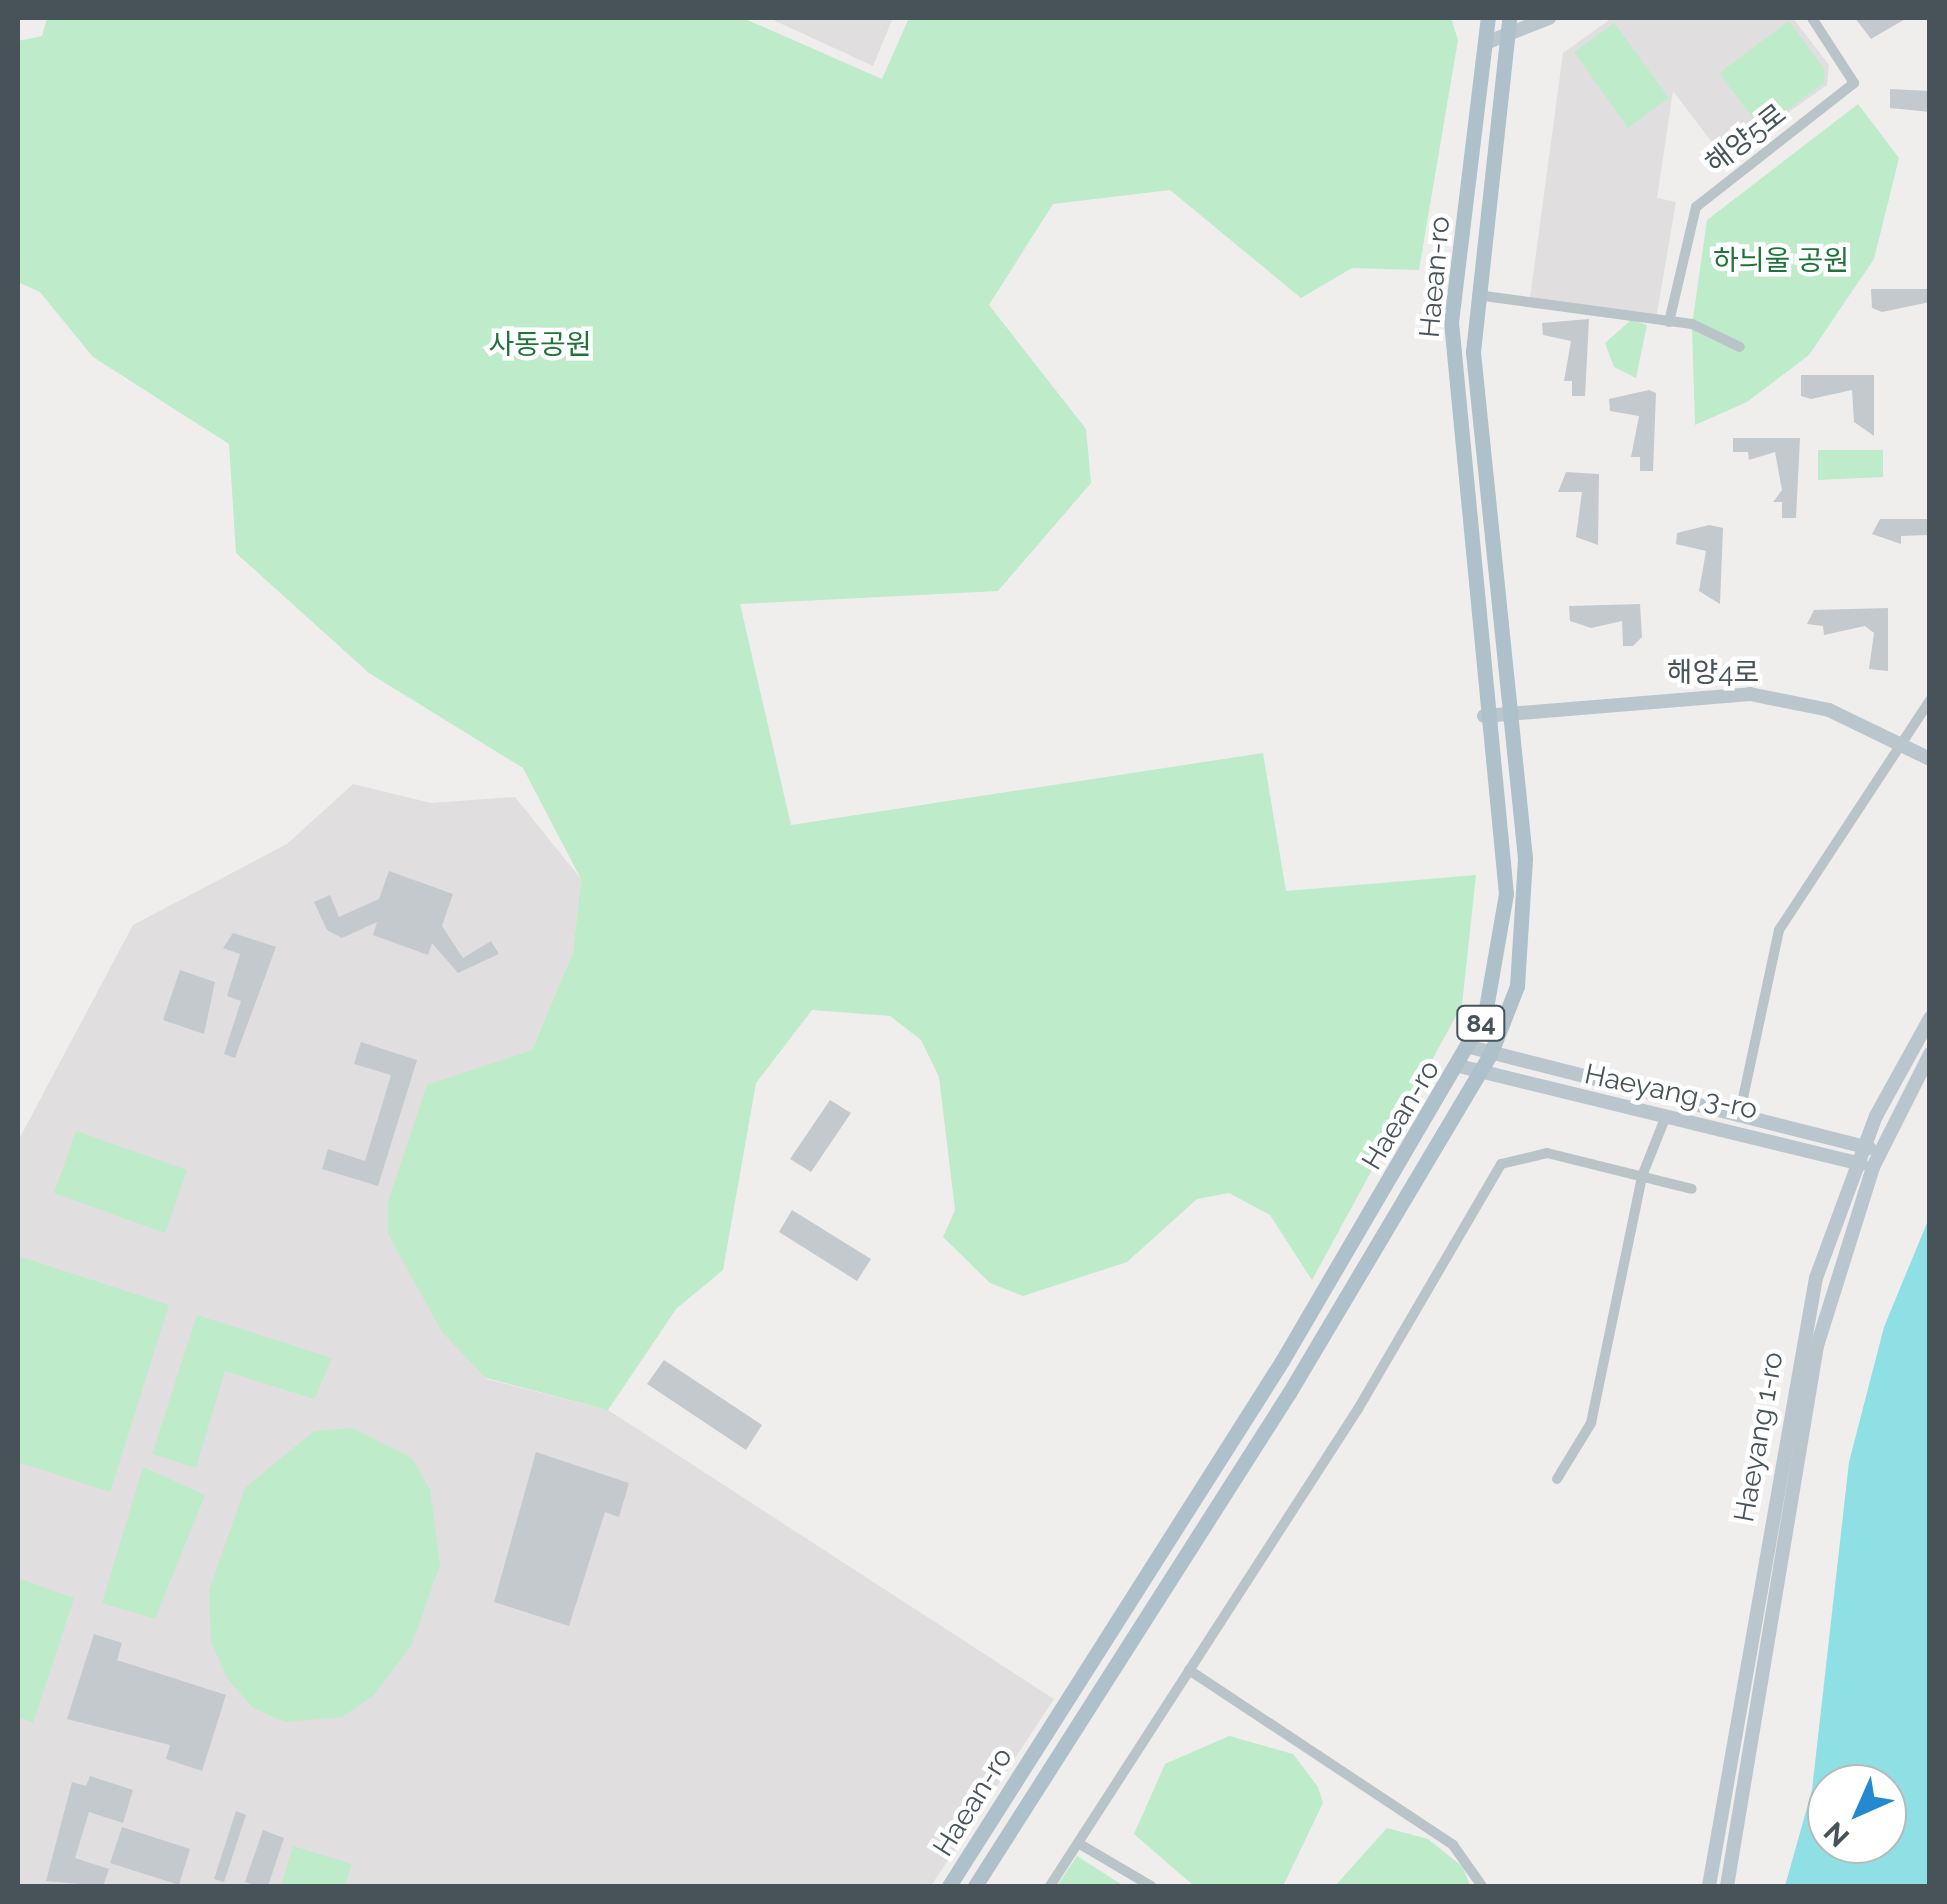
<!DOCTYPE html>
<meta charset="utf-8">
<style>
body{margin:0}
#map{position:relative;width:1947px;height:1904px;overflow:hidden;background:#f0eded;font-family:Raleway,"Noto Sans KR",sans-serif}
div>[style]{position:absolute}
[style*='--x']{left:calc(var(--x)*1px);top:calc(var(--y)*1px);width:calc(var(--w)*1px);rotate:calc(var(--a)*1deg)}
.education>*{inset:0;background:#e1dedf}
.green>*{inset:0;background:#beebc9}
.water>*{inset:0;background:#8ee0e5}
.building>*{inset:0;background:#c4c9cd}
.street>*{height:10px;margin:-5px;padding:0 5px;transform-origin:5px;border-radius:5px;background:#b9c4c9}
.secondary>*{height:14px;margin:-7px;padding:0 7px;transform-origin:7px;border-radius:7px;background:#bac6ce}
.primary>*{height:15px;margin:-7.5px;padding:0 7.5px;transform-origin:7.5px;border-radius:7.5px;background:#aec0ca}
span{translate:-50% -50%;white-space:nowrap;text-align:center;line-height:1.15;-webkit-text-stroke:9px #fff;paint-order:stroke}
.shield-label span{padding:2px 8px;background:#fff;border:2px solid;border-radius:8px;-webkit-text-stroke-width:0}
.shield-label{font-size:25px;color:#475359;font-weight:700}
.street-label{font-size:28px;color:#475359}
.park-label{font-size:28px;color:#1d753c}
.frame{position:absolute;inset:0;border:20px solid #475359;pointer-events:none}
.north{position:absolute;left:1807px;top:1764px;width:100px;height:100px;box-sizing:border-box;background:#fff;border:2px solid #b5babd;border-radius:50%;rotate:225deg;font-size:28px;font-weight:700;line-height:40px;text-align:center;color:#475359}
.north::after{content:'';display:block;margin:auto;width:35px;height:45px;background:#2589d2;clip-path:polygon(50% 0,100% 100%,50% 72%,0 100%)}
</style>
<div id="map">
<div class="education">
<i style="clip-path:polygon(769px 18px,893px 18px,873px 66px)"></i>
<i style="clip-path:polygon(1612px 18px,1793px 18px,1829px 65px,1827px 85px,1724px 158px,1673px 91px,1657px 198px,1676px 202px,1656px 319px,1530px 298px,1563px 53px)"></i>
<i style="clip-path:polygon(353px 784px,431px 803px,515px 797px,581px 879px,573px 952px,532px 1050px,427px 1086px,486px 1379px,608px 1410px,1054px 1699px,931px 1886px,18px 1886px,18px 1141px,133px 925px,287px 844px)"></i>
</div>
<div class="green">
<i style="clip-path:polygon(47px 18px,743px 18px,882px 79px,909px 18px,1451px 18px,1458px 40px,1419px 270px,1352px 268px,1301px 298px,1170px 190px,1053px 204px,989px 305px,1086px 429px,1091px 483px,998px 591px,740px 604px,791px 825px,1263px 753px,1286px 891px,1476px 875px,1462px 1005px,1312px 1280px,1270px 1215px,1229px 1193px,1197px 1199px,1127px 1262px,1023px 1296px,990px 1283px,943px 1237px,955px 1210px,939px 1077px,921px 1040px,890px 1016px,812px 1010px,756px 1083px,723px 1270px,676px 1309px,608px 1410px,486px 1378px,442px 1332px,388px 1234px,388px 1201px,427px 1085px,532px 1050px,573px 952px,581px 879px,523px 768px,369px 673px,236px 553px,229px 444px,93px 357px,40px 292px,18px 282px,18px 41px,42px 36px)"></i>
<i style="clip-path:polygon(1789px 21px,1824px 69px,1824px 83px,1761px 129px,1719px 73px)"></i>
<i style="clip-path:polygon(1614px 23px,1669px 98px,1628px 128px,1574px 52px)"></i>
<i style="clip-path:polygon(1858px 104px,1899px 158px,1874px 259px,1809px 355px,1747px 402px,1695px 425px,1692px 325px,1707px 220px)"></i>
<i style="clip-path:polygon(1631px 320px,1647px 325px,1636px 378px,1614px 367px,1605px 343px)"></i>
<i style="clip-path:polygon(1818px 450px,1883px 450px,1883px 477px,1818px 480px)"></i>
<i style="clip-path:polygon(76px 1131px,187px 1170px,165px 1233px,54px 1193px)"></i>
<i style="clip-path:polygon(18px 1256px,169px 1305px,110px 1492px,18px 1462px)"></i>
<i style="clip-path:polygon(197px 1315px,332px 1358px,314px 1399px,225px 1371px,196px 1468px,152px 1454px)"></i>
<i style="clip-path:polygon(352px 1428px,412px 1458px,430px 1490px,440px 1565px,411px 1646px,374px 1695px,342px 1717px,285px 1722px,252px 1707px,227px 1678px,211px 1641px,209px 1590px,245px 1488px,314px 1431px)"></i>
<i style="clip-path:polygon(143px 1467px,205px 1495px,155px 1619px,102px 1603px)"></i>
<i style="clip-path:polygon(18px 1578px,74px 1598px,33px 1723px,18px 1717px)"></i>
<i style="clip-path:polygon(1229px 1736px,1293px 1754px,1318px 1787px,1323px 1803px,1283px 1886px,1194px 1886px,1134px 1834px,1165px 1764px)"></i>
<i style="clip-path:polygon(1387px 1828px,1428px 1839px,1463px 1867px,1470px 1886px,1335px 1886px)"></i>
<i style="clip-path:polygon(293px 1846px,352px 1864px,345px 1886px,281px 1886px)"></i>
<i style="clip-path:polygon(1077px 1856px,1124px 1886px,1057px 1886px)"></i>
</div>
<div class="water">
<i style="clip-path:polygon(evenodd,1929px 1218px,1929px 1886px,1785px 1886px,1812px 1790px,1849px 1462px,1884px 1327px,1929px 1218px,1827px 1784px,1887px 1784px,1887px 1844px,1827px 1844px,1827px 1784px)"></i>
</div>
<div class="building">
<i style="clip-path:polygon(1855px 18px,1907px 18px,1871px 39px)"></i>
<i style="clip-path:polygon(1890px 89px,1930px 91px,1930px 112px,1890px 108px)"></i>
<i style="clip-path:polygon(1871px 289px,1930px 289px,1930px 302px,1882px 312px,1872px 308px)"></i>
<i style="clip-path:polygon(1589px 319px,1585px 396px,1572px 396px,1572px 381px,1564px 381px,1571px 341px,1543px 335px,1542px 323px)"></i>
<i style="clip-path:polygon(1801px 375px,1874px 375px,1874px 436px,1854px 422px,1852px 390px,1811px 399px,1801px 396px)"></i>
<i style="clip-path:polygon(1649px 390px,1656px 393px,1653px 471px,1640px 471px,1640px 457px,1631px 457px,1639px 416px,1610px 411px,1609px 399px)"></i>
<i style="clip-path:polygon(1733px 438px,1800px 438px,1796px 518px,1782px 518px,1782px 502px,1773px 502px,1782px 490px,1775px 452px,1749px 460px,1748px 452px,1733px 452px)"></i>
<i style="clip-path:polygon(1566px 472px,1599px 474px,1598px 545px,1576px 537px,1582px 492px,1558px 492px)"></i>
<i style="clip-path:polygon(1928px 519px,1928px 535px,1901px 536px,1901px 544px,1872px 534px,1880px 519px)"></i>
<i style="clip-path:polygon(1709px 525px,1723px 528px,1720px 604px,1699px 591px,1706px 551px,1676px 544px,1677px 533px)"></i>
<i style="clip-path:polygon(1640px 604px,1642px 637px,1633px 646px,1623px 646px,1622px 621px,1591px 628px,1570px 621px,1569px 606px)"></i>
<i style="clip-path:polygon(1888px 608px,1888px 671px,1869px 669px,1874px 633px,1865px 626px,1824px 635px,1823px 626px,1807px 624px,1814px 610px)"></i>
<i style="clip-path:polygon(389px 871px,453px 894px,442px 926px,463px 958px,491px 941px,499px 954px,458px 973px,432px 943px,428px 955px,373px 935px,377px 922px,342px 938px,327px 930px,314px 902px,330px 895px,339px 917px,379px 899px)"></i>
<i style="clip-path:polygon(233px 933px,276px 947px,235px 1058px,224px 1054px,241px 1001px,227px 996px,240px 954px,223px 948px)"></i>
<i style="clip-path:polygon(180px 970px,215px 982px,204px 1034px,163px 1020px)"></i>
<i style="clip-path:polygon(361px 1042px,417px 1060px,378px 1186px,322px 1169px,328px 1149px,365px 1161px,391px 1075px,354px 1064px)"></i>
<i style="clip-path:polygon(830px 1100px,851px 1113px,811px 1172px,790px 1159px)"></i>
<i style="clip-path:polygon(792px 1210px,871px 1259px,857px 1281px,779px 1232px)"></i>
<i style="clip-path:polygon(664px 1360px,762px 1425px,746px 1450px,647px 1384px)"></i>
<i style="clip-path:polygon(536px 1452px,629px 1483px,619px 1517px,605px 1512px,569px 1626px,494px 1602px)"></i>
<i style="clip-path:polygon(94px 1634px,122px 1643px,117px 1660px,226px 1695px,202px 1771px,166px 1759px,170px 1745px,67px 1719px)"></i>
<i style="clip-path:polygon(90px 1776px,133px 1790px,123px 1823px,89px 1812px,75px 1858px,109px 1869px,103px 1886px,46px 1881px,72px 1782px,86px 1786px)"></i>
<i style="clip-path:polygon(236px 1811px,246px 1815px,224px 1882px,214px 1879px)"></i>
<i style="clip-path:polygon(122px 1827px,190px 1849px,179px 1885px,110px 1863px)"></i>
<i style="clip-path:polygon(263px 1830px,284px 1838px,268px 1886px,258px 1886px,245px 1882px)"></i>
</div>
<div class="street">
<i style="--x:1477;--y:295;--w:217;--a:7.7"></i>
<i style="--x:1692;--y:324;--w:53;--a:25.6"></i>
<i style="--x:1669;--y:322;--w:118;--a:-76.8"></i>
<i style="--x:1696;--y:207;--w:201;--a:-38.1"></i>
<i style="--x:1854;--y:83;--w:77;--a:-122.9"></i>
<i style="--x:1740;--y:1112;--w:186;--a:-77.9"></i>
<i style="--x:1779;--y:930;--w:275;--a:-56.7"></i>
<i style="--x:1557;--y:1479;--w:66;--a:-58.7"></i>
<i style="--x:1591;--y:1423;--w:252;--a:-78.3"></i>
<i style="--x:1642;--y:1176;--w:65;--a:-68.2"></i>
<i style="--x:1189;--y:1670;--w:317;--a:33.5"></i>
<i style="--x:1453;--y:1845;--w:50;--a:54.7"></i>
<i style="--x:1078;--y:1843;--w:85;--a:30.5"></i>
<i style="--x:1050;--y:1886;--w:568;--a:-57.15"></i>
<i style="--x:1358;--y:1409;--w:284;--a:-59.7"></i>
<i style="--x:1501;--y:1164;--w:47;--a:-13.4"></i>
<i style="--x:1547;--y:1153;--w:149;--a:13.9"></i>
</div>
<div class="secondary">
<i style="--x:1488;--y:42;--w:66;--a:-21.5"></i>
<i style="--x:1484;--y:716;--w:267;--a:-4.7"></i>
<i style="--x:1750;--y:694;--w:81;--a:11.4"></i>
<i style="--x:1829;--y:710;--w:112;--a:25.9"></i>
<i style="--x:1470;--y:1047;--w:412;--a:14.2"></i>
<i style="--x:1459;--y:1066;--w:414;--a:13.7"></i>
<i style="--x:1709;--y:1886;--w:617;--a:-80.02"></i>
<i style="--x:1816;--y:1278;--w:173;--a:-69.7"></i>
<i style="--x:1876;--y:1116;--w:112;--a:-61.1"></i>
<i style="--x:1727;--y:1886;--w:547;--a:-80.54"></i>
<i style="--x:1817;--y:1346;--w:188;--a:-72.6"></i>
<i style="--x:1873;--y:1167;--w:127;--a:-63.2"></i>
</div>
<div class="primary">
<i style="--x:949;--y:1886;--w:622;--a:-57.61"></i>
<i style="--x:1282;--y:1361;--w:402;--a:-59.7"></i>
<i style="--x:1485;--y:1014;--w:122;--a:-80.1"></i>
<i style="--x:1506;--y:894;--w:575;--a:-95.49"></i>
<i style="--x:1451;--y:322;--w:306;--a:-83.1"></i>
<i style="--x:975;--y:1886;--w:585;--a:-57.51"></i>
<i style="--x:1289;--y:1393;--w:393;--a:-59.3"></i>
<i style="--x:1490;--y:1055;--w:74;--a:-68.6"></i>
<i style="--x:1517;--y:986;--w:128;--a:-86.4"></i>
<i style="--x:1525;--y:858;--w:509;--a:-95.87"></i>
<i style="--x:1473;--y:352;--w:336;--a:-83.8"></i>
</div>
<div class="shield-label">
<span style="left:1481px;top:1023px">84</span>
</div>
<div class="street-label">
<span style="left:1746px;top:139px;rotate:-38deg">해양5로</span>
<span style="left:1435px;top:277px;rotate:-85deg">Haean-ro</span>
<span style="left:1713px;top:673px">해양4로</span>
<span style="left:1671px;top:1092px;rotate:12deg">Haeyang 3-ro</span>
<span style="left:1401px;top:1115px;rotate:-59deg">Haean-ro</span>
<span style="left:1759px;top:1437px;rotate:-80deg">Haeyang 1-ro</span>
<span style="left:973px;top:1802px;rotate:-58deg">Haean-ro</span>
</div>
<div class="park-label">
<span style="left:1781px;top:261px">하늬울 공원</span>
<span style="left:540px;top:345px">사동공원</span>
</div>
<div class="frame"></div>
<div class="north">N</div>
</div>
